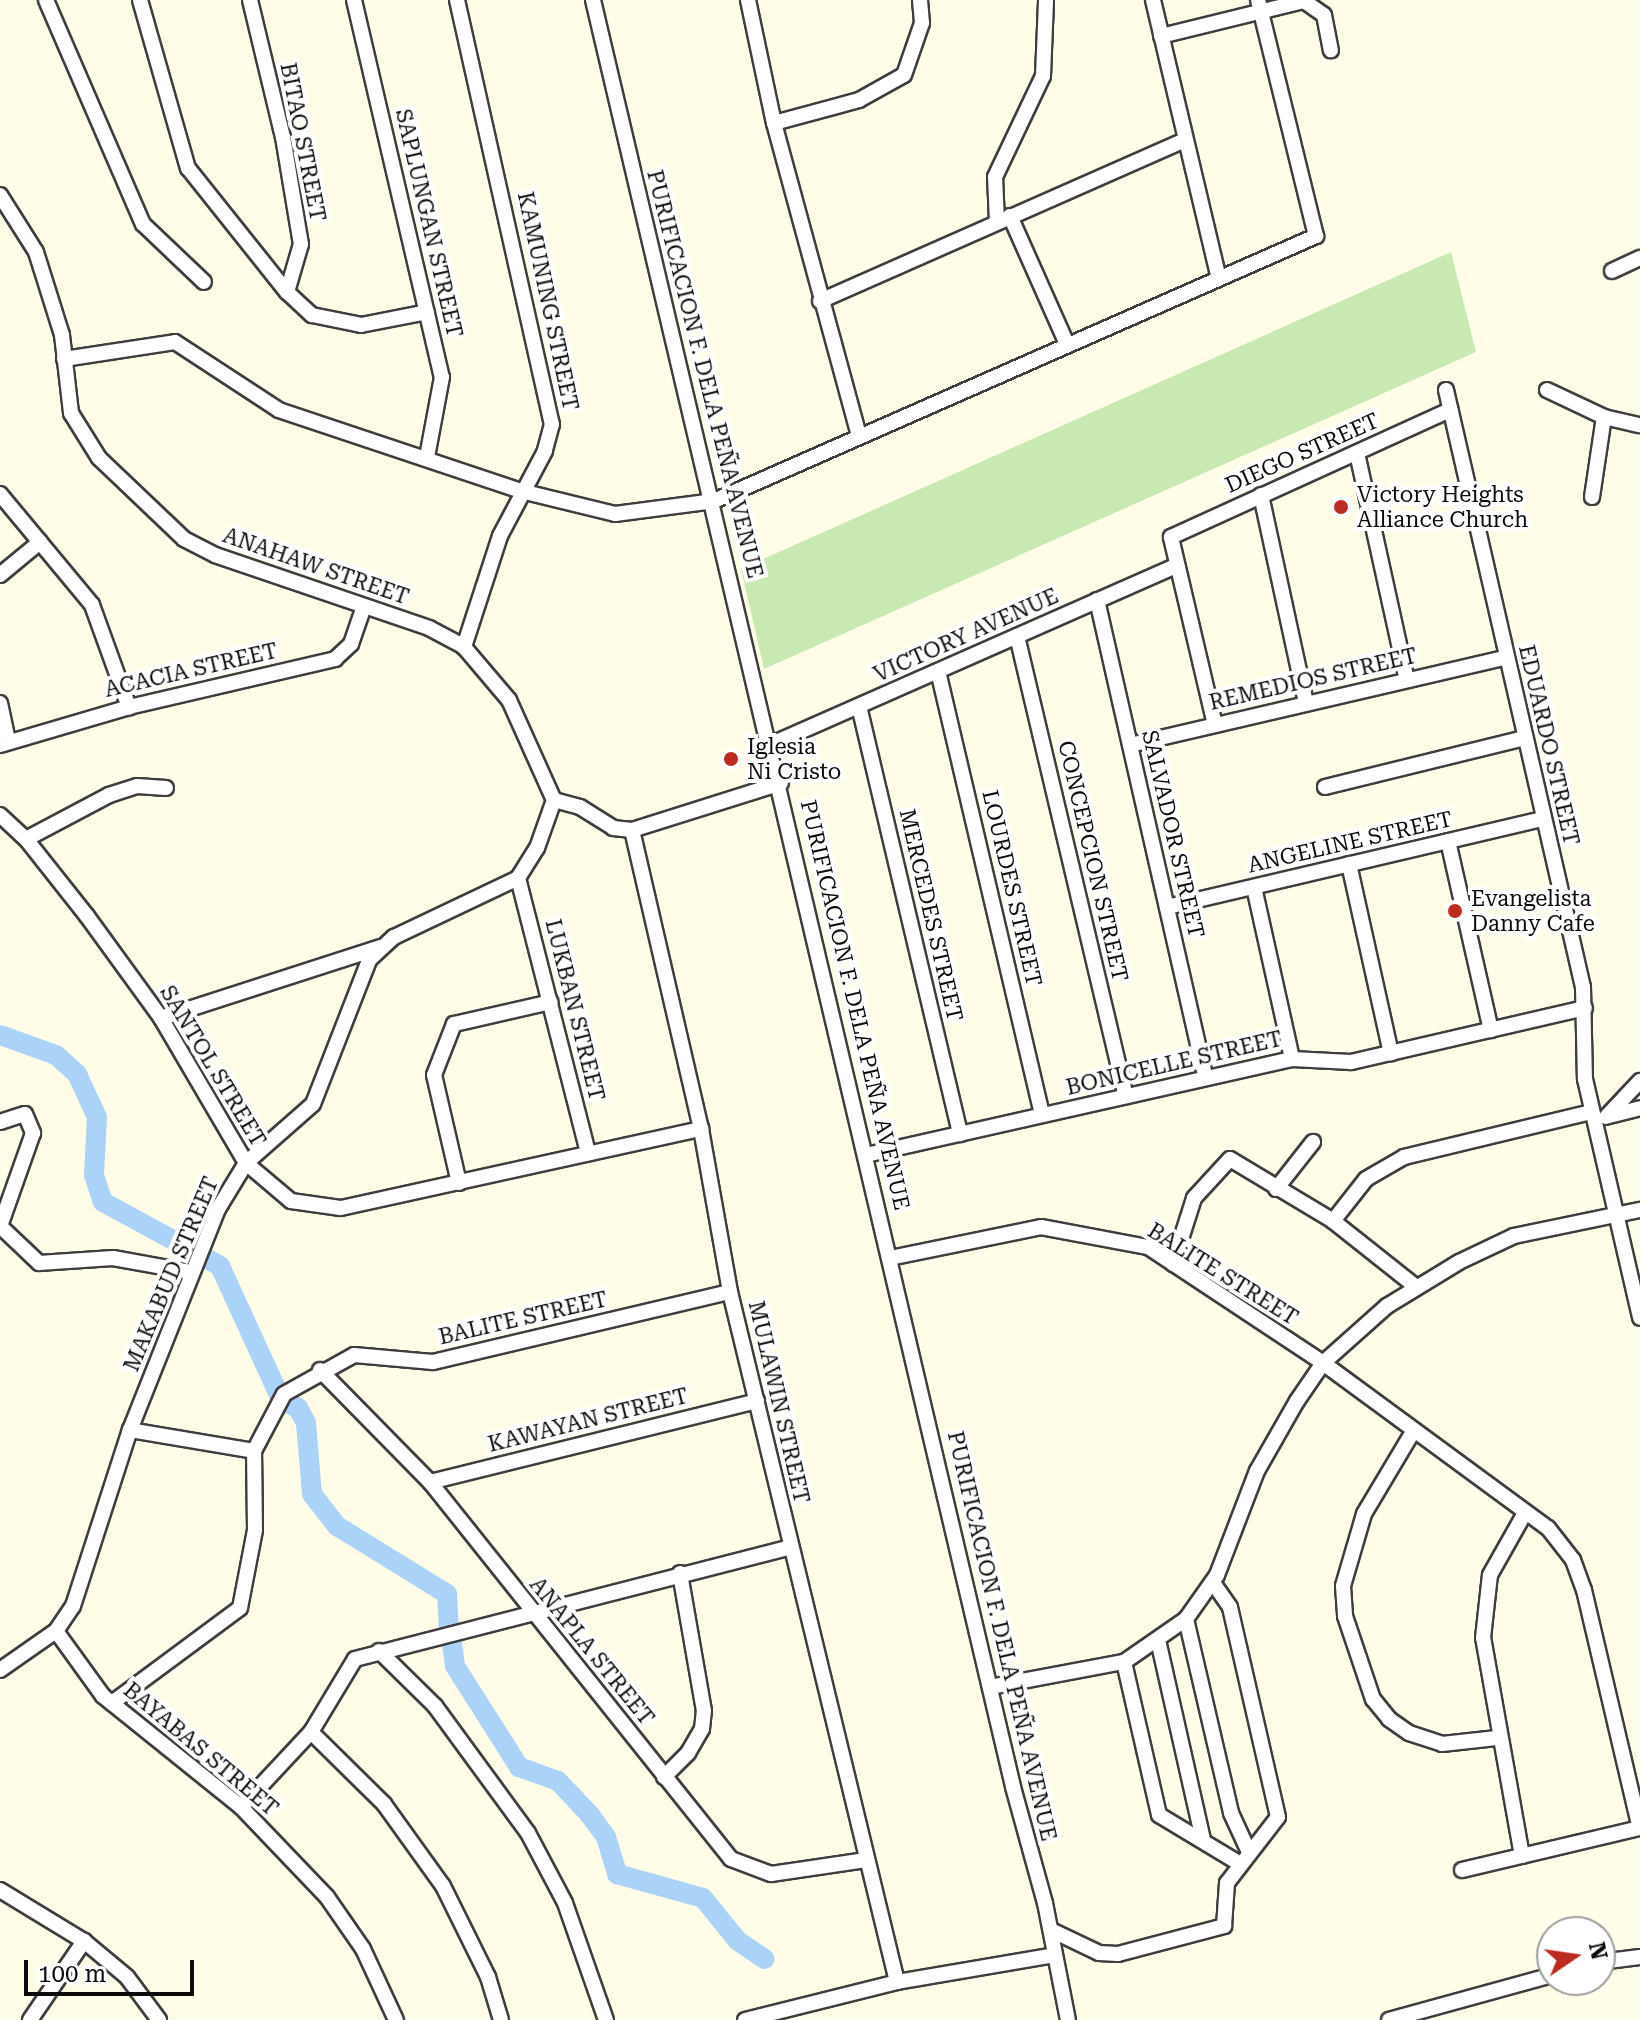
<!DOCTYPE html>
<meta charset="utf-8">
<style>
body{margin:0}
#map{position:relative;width:1640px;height:2020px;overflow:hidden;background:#fffde8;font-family:"Roboto Serif",serif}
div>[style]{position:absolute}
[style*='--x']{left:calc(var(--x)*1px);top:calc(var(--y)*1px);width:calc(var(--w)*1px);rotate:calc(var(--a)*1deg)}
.green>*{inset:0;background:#c8e9b2}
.river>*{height:20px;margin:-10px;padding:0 10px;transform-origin:10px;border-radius:10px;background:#abd3f8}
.roads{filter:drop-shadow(2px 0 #3e3e3e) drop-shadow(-2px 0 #3e3e3e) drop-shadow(0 2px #3e3e3e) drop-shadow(0 -2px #3e3e3e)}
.minor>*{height:14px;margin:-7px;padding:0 7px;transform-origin:7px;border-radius:7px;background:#fff}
.dots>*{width:22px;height:22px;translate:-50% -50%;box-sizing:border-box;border:4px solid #fff;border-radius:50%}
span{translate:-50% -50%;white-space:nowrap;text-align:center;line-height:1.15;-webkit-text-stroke:8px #fff;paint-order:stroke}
.street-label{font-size:22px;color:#0b0b0b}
.poi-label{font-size:22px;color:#0b0b0b}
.left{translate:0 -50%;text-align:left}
.north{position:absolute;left:1536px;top:1916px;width:80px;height:80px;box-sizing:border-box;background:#fff;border:2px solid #9d9d9d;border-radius:50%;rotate:77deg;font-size:22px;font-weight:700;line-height:32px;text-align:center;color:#0b0b0b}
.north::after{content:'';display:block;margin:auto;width:28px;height:36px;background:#bd2a20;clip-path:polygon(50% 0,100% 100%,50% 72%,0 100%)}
.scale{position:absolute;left:24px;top:1960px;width:170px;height:36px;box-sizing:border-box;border:4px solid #0b0b0b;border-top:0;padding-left:10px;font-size:24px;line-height:28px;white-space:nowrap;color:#0b0b0b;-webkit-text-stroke:6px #fff;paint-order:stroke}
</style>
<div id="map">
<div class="green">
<i style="clip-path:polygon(1451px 252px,1476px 352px,764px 669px,741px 569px)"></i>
</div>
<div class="river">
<i style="--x:0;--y:1035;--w:59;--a:19.7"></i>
<i style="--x:56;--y:1055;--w:28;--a:42"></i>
<i style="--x:77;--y:1074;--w:47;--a:65.1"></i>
<i style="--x:97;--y:1117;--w:58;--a:93"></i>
<i style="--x:94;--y:1175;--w:28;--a:72"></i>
<i style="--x:103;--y:1202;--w:107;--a:28.5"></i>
<i style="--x:206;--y:1258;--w:16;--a:30"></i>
<i style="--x:220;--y:1266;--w:142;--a:65.4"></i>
<i style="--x:284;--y:1401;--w:16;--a:27"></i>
<i style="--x:298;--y:1408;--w:17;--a:62"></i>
<i style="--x:306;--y:1423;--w:71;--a:85.2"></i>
<i style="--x:312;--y:1494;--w:41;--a:52"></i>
<i style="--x:337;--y:1526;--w:129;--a:31.7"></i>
<i style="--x:447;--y:1594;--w:33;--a:87"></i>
<i style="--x:452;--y:1644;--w:22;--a:82"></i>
<i style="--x:455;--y:1666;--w:120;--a:57.6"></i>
<i style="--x:519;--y:1767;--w:41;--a:19.7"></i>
<i style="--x:558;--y:1781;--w:47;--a:46.7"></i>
<i style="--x:590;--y:1815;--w:27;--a:54"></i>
<i style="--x:606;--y:1837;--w:39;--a:73"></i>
<i style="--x:617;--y:1874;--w:89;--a:15.6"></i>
<i style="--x:703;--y:1898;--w:55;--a:50.9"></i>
<i style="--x:738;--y:1941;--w:32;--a:34"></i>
</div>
<div class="roads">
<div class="minor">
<i style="--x:46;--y:0;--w:244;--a:66.6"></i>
<i style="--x:143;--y:224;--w:84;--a:43.6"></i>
<i style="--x:140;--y:0;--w:175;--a:74.1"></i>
<i style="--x:188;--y:168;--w:159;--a:51.4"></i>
<i style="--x:287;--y:292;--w:34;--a:43"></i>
<i style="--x:312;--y:315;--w:50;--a:11.5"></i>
<i style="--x:361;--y:325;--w:67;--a:-11.1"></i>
<i style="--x:250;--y:0;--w:141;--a:76.5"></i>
<i style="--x:283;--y:137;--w:109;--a:80.5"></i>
<i style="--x:301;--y:244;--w:50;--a:106.3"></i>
<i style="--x:354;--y:0;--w:387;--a:76.9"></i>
<i style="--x:442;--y:377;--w:81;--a:100.6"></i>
<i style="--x:457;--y:0;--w:435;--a:77.4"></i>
<i style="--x:552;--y:424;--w:28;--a:105"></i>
<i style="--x:545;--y:451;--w:96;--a:117.9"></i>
<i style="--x:500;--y:536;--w:117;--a:108"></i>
<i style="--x:593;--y:0;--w:1836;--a:76.77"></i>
<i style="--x:1013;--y:1787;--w:120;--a:74.6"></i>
<i style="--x:1045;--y:1903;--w:119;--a:78.9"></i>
<i style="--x:748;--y:0;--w:126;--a:78.1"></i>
<i style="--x:774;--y:123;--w:323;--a:74.8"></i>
<i style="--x:1153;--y:0;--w:284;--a:76.7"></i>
<i style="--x:1161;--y:36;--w:147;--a:-13.8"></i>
<i style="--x:1304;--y:1;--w:24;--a:35"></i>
<i style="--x:1324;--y:15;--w:36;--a:79"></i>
<i style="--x:774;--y:123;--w:88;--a:-15.1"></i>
<i style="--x:859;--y:100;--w:51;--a:-29.1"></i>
<i style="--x:904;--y:75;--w:55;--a:-70.9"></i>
<i style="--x:922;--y:23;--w:23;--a:-95"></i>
<i style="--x:0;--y:195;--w:67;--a:57.7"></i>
<i style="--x:36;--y:252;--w:87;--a:72.6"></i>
<i style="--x:62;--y:335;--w:79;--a:83.4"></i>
<i style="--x:71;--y:413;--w:53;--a:58.1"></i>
<i style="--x:99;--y:458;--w:117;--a:43.6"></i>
<i style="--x:184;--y:539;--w:35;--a:27"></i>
<i style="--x:215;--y:555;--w:226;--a:18.8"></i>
<i style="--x:429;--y:628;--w:40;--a:28"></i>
<i style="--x:464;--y:647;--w:70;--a:49.7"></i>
<i style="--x:509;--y:700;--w:110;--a:65.8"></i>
<i style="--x:1010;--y:216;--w:138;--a:66"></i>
<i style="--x:997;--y:222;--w:45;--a:-92.5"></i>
<i style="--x:995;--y:177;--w:112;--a:-64.6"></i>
<i style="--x:1043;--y:76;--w:76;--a:-87.7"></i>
<i style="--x:1612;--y:271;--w:31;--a:-25"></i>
<i style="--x:820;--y:301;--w:399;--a:-23.8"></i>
<i style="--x:64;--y:359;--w:112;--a:-8.7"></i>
<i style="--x:175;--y:342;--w:124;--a:33.2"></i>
<i style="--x:279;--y:410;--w:255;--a:18.5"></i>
<i style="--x:521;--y:491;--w:97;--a:13.7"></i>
<i style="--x:615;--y:514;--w:100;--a:-7.5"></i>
<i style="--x:714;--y:501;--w:658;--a:-23.76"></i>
<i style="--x:1316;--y:236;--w:243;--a:-103.8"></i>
<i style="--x:1446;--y:390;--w:613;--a:77.08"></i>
<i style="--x:1583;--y:987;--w:92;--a:88.8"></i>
<i style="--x:1585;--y:1079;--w:245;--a:77"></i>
<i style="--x:1547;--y:390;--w:63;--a:25.3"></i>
<i style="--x:1604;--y:417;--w:37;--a:13"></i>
<i style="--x:1357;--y:453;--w:232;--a:77.6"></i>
<i style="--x:0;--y:494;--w:144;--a:50.3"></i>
<i style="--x:92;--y:605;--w:109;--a:70.1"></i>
<i style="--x:1261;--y:495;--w:213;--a:77.8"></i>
<i style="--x:1592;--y:497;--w:81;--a:-81.5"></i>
<i style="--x:0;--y:575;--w:52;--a:-39.5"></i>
<i style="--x:1097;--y:600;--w:490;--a:77.2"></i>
<i style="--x:1017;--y:636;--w:473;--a:76.7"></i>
<i style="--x:938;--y:671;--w:456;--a:76.8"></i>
<i style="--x:0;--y:703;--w:38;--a:78"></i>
<i style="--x:859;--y:706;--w:440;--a:76.7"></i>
<i style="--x:1215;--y:725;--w:193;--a:-103.2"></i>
<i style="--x:1171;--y:537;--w:307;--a:-24.5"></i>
<i style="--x:772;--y:744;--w:443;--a:-23.8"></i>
<i style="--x:0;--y:745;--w:134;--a:-16.4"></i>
<i style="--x:129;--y:707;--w:212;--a:-13.1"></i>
<i style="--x:335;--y:659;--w:22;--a:-43"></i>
<i style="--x:351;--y:644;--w:39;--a:-71"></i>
<i style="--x:1130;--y:745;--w:387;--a:-13.1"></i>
<i style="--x:1325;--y:787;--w:206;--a:-13.8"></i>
<i style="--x:554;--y:800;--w:27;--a:15"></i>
<i style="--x:580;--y:807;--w:39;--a:32"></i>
<i style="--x:613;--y:828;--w:19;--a:6"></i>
<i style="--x:632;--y:830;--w:156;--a:-17.5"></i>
<i style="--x:0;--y:815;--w:35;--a:43"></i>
<i style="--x:26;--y:839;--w:98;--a:51.6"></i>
<i style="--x:87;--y:916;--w:126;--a:54"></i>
<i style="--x:161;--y:1018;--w:168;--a:59.6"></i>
<i style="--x:246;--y:1163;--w:59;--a:40.2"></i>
<i style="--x:291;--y:1201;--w:50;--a:8"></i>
<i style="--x:341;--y:1208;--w:369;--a:-12.4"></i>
<i style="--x:632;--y:830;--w:307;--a:77"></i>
<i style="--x:701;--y:1129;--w:166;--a:79.9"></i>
<i style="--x:730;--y:1292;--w:710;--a:76.39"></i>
<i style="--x:26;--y:839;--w:94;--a:-27.9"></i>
<i style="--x:109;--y:795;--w:29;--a:-18"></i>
<i style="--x:137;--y:786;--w:29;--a:4"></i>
<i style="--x:1448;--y:841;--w:194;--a:77.2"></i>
<i style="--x:1349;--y:864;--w:194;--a:77.5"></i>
<i style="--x:518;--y:878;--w:284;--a:75.7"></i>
<i style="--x:1254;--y:887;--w:176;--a:77.5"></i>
<i style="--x:1167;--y:907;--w:386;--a:-13.2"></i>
<i style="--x:161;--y:1018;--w:231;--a:-17.9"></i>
<i style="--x:1609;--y:1116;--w:32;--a:-14"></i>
<i style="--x:1606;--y:1117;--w:50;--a:-46.6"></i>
<i style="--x:0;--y:1122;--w:26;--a:-18"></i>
<i style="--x:25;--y:1114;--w:21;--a:67"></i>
<i style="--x:33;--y:1133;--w:99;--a:109.5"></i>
<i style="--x:866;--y:1155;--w:437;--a:-12.7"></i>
<i style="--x:1292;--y:1059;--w:59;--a:2.9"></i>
<i style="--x:1351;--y:1062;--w:240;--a:-13"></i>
<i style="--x:459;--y:1183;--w:111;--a:-103"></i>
<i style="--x:434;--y:1075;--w:55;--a:-68.6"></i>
<i style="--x:454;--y:1024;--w:99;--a:-12.8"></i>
<i style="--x:1276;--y:1189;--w:60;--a:-51.8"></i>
<i style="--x:1333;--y:1221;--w:53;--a:-51.8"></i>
<i style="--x:1366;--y:1179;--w:44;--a:-30.1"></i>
<i style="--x:1404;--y:1157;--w:193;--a:-13.5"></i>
<i style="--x:0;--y:1226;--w:54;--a:43.5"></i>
<i style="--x:39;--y:1263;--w:74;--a:-3.9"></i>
<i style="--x:113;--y:1258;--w:78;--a:10.3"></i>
<i style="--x:890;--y:1258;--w:154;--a:-11.6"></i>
<i style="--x:1041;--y:1227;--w:109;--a:10.6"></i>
<i style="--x:1148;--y:1247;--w:210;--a:33.5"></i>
<i style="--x:1323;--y:1363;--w:279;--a:36.3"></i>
<i style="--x:1548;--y:1528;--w:41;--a:52"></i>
<i style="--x:1573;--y:1560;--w:32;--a:70"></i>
<i style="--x:1584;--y:1590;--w:244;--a:76.8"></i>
<i style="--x:1173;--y:1264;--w:69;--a:-72.3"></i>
<i style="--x:1194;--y:1198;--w:53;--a:-47.3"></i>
<i style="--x:1230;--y:1159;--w:120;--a:31"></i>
<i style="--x:1333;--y:1221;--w:105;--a:38.4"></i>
<i style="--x:320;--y:1370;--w:157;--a:45.5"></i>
<i style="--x:430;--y:1482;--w:482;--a:51.4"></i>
<i style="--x:731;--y:1859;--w:43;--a:20.6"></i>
<i style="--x:771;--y:1874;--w:96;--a:-8.4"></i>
<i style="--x:130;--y:1430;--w:126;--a:9.6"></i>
<i style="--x:1414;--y:1430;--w:98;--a:120.8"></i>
<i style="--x:1364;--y:1514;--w:75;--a:106.3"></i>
<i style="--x:1343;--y:1586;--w:30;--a:86"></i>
<i style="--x:1345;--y:1616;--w:88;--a:71.4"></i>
<i style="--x:1373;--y:1699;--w:26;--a:51"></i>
<i style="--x:1389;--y:1719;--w:24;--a:35"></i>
<i style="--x:1409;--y:1733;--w:35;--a:18"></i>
<i style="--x:1442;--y:1744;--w:55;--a:-6.2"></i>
<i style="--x:430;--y:1482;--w:337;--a:-13.9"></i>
<i style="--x:1186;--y:1619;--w:199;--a:76.9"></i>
<i style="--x:1231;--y:1813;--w:41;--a:65.3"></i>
<i style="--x:56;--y:1631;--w:80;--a:54.1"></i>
<i style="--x:103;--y:1696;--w:177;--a:38.8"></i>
<i style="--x:241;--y:1807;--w:124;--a:46.3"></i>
<i style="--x:327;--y:1897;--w:63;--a:55.3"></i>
<i style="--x:363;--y:1949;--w:78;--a:65.1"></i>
<i style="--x:1158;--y:1640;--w:205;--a:77.3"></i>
<i style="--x:379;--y:1651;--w:78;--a:44.5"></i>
<i style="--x:435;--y:1706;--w:157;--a:53.8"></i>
<i style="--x:528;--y:1833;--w:79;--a:62.1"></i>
<i style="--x:565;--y:1903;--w:124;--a:70.7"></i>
<i style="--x:1124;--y:1662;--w:157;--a:77.1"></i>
<i style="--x:1159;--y:1815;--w:93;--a:31"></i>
<i style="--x:0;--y:1670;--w:68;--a:-34.9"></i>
<i style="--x:56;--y:1631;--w:30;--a:-56"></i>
<i style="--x:73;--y:1606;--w:185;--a:-72.1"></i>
<i style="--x:130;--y:1430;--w:238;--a:-68.3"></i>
<i style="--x:218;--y:1209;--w:54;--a:-58.7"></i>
<i style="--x:246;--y:1163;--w:89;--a:-41.4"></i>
<i style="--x:313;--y:1104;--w:155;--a:-68.7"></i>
<i style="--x:369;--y:960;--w:34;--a:-43"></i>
<i style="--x:394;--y:937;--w:137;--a:-25.4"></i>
<i style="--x:518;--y:878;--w:36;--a:-58"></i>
<i style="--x:537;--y:848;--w:51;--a:-70.5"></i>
<i style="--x:990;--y:1687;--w:136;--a:-10.6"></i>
<i style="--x:1124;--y:1662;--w:75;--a:-34.7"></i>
<i style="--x:1186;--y:1619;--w:54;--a:-54.8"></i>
<i style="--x:1217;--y:1575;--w:111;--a:-69"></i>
<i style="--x:1257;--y:1471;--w:81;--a:-60.3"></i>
<i style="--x:1297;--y:1401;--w:46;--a:-55.6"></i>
<i style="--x:1323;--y:1363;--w:86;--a:-41.7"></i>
<i style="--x:1387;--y:1306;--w:84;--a:-31.4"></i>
<i style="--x:1459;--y:1262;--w:61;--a:-25.3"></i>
<i style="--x:1514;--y:1236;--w:129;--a:-11.7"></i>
<i style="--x:112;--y:1703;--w:159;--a:-36.6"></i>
<i style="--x:240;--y:1608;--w:79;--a:-79.1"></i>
<i style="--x:255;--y:1530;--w:79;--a:-90.7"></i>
<i style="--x:254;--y:1451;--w:64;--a:-62.2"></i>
<i style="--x:284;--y:1394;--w:80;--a:-29.1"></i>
<i style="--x:354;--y:1355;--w:79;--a:5.1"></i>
<i style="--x:433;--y:1362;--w:305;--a:-13.3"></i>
<i style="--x:311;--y:1732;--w:103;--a:44.6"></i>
<i style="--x:384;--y:1804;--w:101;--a:54.3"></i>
<i style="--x:443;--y:1886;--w:102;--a:63.7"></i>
<i style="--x:488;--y:1977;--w:45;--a:73.2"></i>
<i style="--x:664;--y:1777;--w:34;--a:-45"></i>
<i style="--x:688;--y:1753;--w:28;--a:-60"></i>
<i style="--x:702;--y:1729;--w:18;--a:-84"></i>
<i style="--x:704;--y:1711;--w:140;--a:-99.9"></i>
<i style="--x:241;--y:1807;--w:103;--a:-47"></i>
<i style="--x:311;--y:1732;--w:85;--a:-58.9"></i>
<i style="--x:355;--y:1659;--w:449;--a:-14.4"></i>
<i style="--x:1522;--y:1856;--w:221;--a:-100.1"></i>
<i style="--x:1483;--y:1638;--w:63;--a:-83.7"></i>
<i style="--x:1490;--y:1575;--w:71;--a:-60.6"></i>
<i style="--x:1462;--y:1870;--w:183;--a:-13.3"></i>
<i style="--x:0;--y:1890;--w:98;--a:31.3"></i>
<i style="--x:84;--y:1941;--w:56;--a:39.9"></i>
<i style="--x:127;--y:1977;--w:54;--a:53.3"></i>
<i style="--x:1051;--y:1930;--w:53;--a:25.6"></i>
<i style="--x:1099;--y:1953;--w:19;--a:3"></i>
<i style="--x:1118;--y:1954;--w:110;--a:-14.8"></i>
<i style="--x:1224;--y:1926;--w:43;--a:-86"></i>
<i style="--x:1227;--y:1883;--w:83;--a:-52.3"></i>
<i style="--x:1278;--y:1817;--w:215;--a:-102.9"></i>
<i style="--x:1230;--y:1607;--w:29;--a:-125"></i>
<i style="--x:1600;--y:1962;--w:40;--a:-7.1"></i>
<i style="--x:30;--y:2020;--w:96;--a:-55.6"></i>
<i style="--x:745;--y:2020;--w:157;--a:-14"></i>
<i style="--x:897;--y:1982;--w:160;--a:-9.7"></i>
<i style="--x:1389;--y:2020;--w:169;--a:-15.4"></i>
</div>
</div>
<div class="dots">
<i style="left:1341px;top:507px;background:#bd2a20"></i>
<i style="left:731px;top:759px;background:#bd2a20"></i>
<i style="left:1455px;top:911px;background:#bd2a20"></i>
</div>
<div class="street-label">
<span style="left:303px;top:142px;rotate:79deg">BITAO STREET</span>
<span style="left:429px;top:223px;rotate:77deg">SAPLUNGAN STREET</span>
<span style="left:548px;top:301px;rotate:78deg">KAMUNING STREET</span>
<span style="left:705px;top:374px;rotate:76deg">PURIFICACION F. DELA PEÑA AVENUE</span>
<span style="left:1302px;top:453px;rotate:-24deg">DIEGO STREET</span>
<span style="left:316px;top:566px;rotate:19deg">ANAHAW STREET</span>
<span style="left:966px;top:635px;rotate:-24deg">VICTORY AVENUE</span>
<span style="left:191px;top:670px;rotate:-13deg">ACACIA STREET</span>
<span style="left:1313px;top:679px;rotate:-13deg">REMEDIOS STREET</span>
<span style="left:1549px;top:745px;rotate:77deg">EDUARDO STREET</span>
<span style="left:1173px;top:834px;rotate:77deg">SALVADOR STREET</span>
<span style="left:1350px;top:842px;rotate:-13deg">ANGELINE STREET</span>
<span style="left:1093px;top:861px;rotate:77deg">CONCEPCION STREET</span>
<span style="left:1012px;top:888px;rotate:77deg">LOURDES STREET</span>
<span style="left:931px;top:915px;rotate:77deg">MERCEDES STREET</span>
<span style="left:855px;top:1005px;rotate:77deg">PURIFICACION F. DELA PEÑA AVENUE</span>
<span style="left:575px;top:1010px;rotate:76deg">LUKBAN STREET</span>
<span style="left:1174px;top:1063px;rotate:-13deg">BONICELLE STREET</span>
<span style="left:213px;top:1066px;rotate:59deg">SANTOL STREET</span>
<span style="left:171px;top:1274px;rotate:-67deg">MAKABUD STREET</span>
<span style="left:1223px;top:1274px;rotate:32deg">BALITE STREET</span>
<span style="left:523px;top:1318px;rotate:-13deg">BALITE STREET</span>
<span style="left:779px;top:1402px;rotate:77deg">MULAWIN STREET</span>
<span style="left:588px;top:1420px;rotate:-14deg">KAWAYAN STREET</span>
<span style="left:1002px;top:1636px;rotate:77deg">PURIFICACION F. DELA PEÑA AVENUE</span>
<span style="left:592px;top:1651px;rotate:51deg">ANAPLA STREET</span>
<span style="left:201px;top:1749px;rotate:40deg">BAYABAS STREET</span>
</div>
<div class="poi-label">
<span class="left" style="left:1357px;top:507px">Victory Heights<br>Alliance Church</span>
<span class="left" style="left:747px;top:759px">Iglesia<br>Ni Cristo</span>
<span class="left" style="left:1471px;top:911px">Evangelista<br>Danny Cafe</span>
</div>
<div class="north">N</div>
<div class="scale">100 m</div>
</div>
